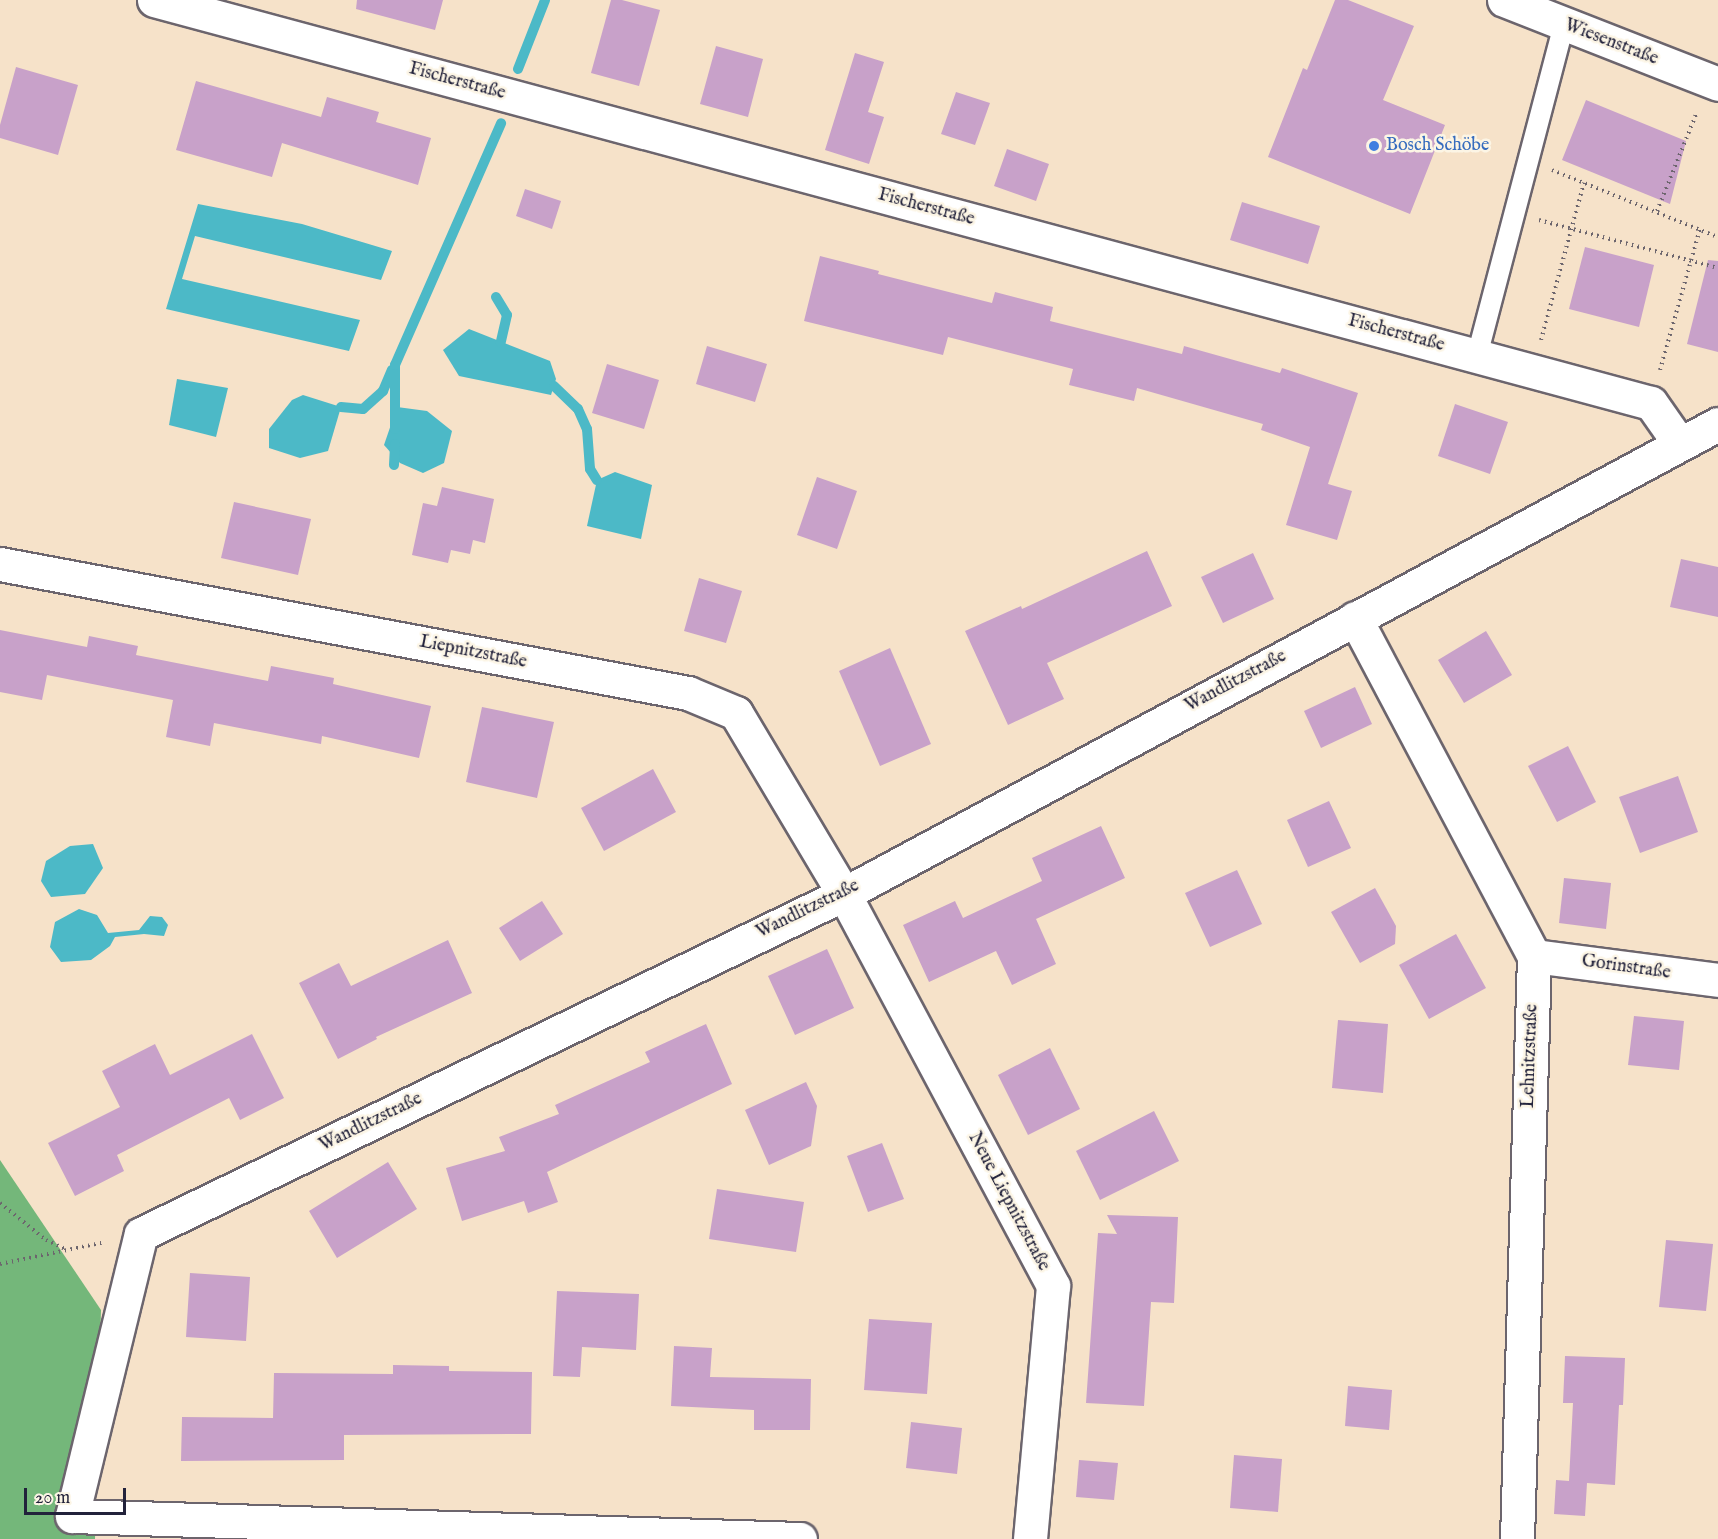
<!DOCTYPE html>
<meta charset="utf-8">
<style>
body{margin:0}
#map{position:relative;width:1718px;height:1539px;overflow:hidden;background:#f6e2c9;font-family:"IM FELL English",serif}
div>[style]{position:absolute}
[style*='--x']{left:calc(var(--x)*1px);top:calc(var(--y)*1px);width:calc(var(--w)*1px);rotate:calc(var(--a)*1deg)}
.forest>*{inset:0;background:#74b77a}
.water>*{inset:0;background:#4cb9c7}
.stream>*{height:10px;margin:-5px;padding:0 5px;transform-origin:5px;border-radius:5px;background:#4cb9c7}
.building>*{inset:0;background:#c8a1c9}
.path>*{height:4px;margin-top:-2px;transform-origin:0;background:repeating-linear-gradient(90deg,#6c656d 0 1.5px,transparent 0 6px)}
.roads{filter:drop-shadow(2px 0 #6c656d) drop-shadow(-2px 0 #6c656d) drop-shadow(0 2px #6c656d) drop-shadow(0 -2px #6c656d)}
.lane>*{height:20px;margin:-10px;padding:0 10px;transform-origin:10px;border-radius:10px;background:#fff}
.street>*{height:33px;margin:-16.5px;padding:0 16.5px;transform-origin:16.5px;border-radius:16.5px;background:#fff}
.dots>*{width:16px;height:16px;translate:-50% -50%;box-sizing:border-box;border:3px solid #fcf5e5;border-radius:50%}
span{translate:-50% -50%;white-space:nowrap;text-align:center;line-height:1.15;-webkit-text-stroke:5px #fcf5e5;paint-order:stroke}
.street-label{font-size:18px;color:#22223b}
.shop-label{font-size:18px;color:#366cbe}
.left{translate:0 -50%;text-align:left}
.scale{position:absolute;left:24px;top:1488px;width:102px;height:27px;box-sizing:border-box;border:3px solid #22223b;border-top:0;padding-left:8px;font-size:18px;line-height:21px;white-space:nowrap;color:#22223b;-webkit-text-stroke:4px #fcf5e5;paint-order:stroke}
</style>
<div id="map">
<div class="forest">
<i style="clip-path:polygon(0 1160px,101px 1310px,95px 1539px,0 1539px)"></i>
</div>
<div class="water">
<i style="clip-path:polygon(198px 204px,302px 224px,392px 251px,381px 280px,195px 236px,182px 279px,360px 320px,349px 351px,166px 309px)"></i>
<i style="clip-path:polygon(469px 329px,550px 361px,556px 379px,551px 395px,459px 376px,443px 350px)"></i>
<i style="clip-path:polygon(177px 379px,228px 388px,216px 437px,169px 425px)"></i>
<i style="clip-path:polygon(303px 395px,341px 407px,328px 451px,300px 458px,269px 448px,269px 429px,292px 400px)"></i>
<i style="clip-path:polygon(397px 407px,427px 411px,452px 431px,444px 463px,423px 473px,400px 463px,384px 445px)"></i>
<i style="clip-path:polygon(615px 472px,652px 485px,641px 539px,587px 526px,597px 480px)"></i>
<i style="clip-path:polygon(93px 844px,103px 868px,85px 894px,51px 897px,41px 881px,46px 861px,70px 846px)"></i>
<i style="clip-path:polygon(79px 909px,97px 915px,108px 933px,139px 930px,150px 916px,162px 917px,168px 925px,164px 936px,144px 934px,115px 937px,110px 946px,91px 960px,61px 962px,50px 947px,55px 922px)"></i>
</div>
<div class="stream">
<i style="--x:518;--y:69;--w:74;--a:-68.6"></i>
<i style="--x:496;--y:297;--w:21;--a:59"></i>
<i style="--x:507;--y:315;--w:28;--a:103"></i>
<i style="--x:554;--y:386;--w:33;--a:44"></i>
<i style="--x:578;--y:409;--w:22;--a:66"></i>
<i style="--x:587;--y:429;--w:40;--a:85.7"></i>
<i style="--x:590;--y:469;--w:13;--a:58"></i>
<i style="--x:341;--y:407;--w:22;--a:5"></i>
<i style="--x:363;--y:409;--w:27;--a:-42"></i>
<i style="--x:383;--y:391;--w:23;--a:-67"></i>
<i style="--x:395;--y:429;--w:64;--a:-90"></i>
<i style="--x:395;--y:365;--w:264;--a:-66.3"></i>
<i style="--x:394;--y:465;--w:21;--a:-87"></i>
</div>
<div class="building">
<i style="clip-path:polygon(357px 0,443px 0,435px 30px,356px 9px)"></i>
<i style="clip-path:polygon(611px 0,622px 0,660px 10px,639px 86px,591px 73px)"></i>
<i style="clip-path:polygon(1335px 0,1348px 0,1414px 26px,1383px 100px,1445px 125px,1410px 214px,1268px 157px,1303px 68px,1307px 70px)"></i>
<i style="clip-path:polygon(716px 46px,763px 59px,748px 117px,700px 104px)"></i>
<i style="clip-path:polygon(855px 53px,884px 62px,868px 112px,884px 117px,869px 164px,825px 150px)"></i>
<i style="clip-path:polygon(16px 67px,78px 85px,58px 155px,0 138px,0 125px)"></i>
<i style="clip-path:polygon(196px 81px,321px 117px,327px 97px,379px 112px,376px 122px,431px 138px,418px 185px,282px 143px,272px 177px,176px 150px)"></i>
<i style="clip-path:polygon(956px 92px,990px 103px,975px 145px,941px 134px)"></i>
<i style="clip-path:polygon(1586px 100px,1686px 141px,1670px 204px,1562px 160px)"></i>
<i style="clip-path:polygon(1007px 149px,1049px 164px,1036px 201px,994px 186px)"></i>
<i style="clip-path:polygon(525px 189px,561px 201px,552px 229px,516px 216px)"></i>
<i style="clip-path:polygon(1242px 202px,1320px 226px,1308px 264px,1230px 240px)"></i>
<i style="clip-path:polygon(1585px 247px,1654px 265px,1639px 327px,1569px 309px)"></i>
<i style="clip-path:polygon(820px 256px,879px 271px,878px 274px,992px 303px,995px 292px,1053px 307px,1050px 321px,1182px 354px,1184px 346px,1280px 373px,1282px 368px,1358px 393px,1328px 484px,1352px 491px,1337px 540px,1286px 525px,1310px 447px,1261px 430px,1263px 424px,1137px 388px,1134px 401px,1069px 385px,1073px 369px,948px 337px,943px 355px,804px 321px)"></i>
<i style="clip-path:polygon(1708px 260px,1718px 261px,1718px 352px,1687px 344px)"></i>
<i style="clip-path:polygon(707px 346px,767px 364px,755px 402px,696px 384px)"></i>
<i style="clip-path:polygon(607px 364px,659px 380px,644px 429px,592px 413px)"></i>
<i style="clip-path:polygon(1455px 404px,1508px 422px,1490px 474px,1438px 456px)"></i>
<i style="clip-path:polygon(817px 477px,857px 491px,837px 549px,797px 535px)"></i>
<i style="clip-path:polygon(442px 487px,494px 499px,485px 543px,473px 540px,470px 554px,451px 550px,448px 563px,412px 555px,423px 503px,437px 506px)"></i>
<i style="clip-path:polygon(234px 502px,311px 519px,298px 575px,221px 558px)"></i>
<i style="clip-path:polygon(1147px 551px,1172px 606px,1047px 663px,1064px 699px,1008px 725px,965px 631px,1021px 606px,1022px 609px)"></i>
<i style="clip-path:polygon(1253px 553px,1274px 599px,1223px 623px,1201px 577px)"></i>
<i style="clip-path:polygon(1681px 559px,1718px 567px,1718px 617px,1670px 607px)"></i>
<i style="clip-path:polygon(699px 578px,742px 591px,726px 643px,684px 631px)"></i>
<i style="clip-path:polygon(0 630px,87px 647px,89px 636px,138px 646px,136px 655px,268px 681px,271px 666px,334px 678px,333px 684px,431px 706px,419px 758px,322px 736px,321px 744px,214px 723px,210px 746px,166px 737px,173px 700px,47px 675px,42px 700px,0 692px)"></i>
<i style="clip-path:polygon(1486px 631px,1512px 675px,1464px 703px,1438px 660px)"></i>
<i style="clip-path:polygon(890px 648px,931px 744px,880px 766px,839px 671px)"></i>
<i style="clip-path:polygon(1355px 687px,1372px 724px,1321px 748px,1304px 711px)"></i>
<i style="clip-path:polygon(482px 707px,554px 722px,537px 798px,466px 782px)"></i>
<i style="clip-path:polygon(1568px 746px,1596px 802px,1557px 822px,1528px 766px)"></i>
<i style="clip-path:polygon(653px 769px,676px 812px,604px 851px,581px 808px)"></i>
<i style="clip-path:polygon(1678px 776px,1698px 832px,1640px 853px,1619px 797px)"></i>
<i style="clip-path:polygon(1329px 801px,1351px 848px,1308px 867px,1287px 820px)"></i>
<i style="clip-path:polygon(1101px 826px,1125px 878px,1036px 919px,1056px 964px,1012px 985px,996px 951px,929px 982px,903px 925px,955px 901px,963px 918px,1042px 881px,1032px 858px)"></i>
<i style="clip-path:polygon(1237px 870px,1262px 924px,1210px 947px,1185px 893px)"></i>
<i style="clip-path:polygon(1564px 878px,1611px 883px,1606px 929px,1559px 923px)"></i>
<i style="clip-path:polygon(1375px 888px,1396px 926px,1395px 944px,1360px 963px,1331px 912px)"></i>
<i style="clip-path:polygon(542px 901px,563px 934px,520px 961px,499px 928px)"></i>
<i style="clip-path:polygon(1456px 934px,1486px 988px,1429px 1019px,1399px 965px)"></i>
<i style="clip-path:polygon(448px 940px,472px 993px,376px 1037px,377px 1039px,338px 1059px,299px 983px,339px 963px,351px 986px)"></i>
<i style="clip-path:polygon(827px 949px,854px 1008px,795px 1035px,768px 976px)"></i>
<i style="clip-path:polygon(1634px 1016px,1684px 1021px,1679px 1070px,1628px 1065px)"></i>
<i style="clip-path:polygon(1338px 1020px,1388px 1024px,1383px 1093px,1332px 1088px)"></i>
<i style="clip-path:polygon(706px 1024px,732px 1084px,547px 1172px,558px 1202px,528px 1213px,524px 1201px,462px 1221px,446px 1168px,505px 1151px,499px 1137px,559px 1114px,555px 1105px,650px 1062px,645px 1052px)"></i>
<i style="clip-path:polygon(252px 1034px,284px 1098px,240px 1120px,229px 1098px,117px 1155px,124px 1171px,75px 1196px,48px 1143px,120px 1107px,102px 1071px,155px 1044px,170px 1075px)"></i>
<i style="clip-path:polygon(1050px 1048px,1080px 1109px,1028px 1135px,998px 1075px)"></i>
<i style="clip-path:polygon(806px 1082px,817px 1106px,811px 1146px,769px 1165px,745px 1110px)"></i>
<i style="clip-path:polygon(1154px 1111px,1179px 1161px,1100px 1200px,1076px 1151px)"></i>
<i style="clip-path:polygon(882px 1143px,904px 1199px,868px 1212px,847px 1156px)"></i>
<i style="clip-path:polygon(388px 1162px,417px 1209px,337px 1258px,309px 1211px)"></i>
<i style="clip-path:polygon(717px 1189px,804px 1202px,796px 1252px,709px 1239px)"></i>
<i style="clip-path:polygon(1107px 1215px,1178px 1217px,1174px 1303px,1151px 1302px,1144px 1406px,1086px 1403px,1098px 1233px,1117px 1234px)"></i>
<i style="clip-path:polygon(1666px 1240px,1713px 1244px,1706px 1311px,1659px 1307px)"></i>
<i style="clip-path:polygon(190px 1273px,250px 1277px,246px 1341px,186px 1337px)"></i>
<i style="clip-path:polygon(557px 1291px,639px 1294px,636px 1350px,582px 1347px,580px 1377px,553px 1376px)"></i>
<i style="clip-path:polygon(869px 1319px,932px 1323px,927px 1394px,864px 1390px)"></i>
<i style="clip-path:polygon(674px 1346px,712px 1348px,710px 1377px,811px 1379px,810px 1430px,754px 1430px,754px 1410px,671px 1406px)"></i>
<i style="clip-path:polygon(1565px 1356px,1625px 1358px,1623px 1405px,1619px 1405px,1615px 1485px,1587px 1483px,1585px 1516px,1554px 1514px,1556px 1480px,1569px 1481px,1573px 1403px,1563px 1403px)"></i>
<i style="clip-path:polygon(393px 1365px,449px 1366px,449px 1371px,532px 1372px,531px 1434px,344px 1435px,344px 1460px,181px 1461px,182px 1417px,273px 1418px,274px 1373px,393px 1374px)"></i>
<i style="clip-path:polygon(1348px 1386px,1392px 1390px,1389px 1430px,1345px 1426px)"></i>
<i style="clip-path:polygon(911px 1422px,962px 1428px,957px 1474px,906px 1468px)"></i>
<i style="clip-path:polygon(1234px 1455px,1282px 1459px,1278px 1512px,1230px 1508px)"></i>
<i style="clip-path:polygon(1079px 1460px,1118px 1463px,1114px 1500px,1076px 1497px)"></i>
</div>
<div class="path">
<i style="--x:1552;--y:170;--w:179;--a:22"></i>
<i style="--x:1657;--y:211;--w:107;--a:-68"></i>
<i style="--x:1539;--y:220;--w:185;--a:15"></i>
<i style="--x:1541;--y:340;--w:163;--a:-74.7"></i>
<i style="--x:1660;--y:370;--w:147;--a:-74.2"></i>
<i style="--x:0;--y:1203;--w:59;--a:38.8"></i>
<i style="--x:46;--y:1240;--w:23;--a:25"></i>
<i style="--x:0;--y:1264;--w:107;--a:-11.8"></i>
</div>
<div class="roads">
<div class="lane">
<i style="--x:1477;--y:356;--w:343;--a:-75.3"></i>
</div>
<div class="street">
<i style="--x:154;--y:0;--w:1550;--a:15.07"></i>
<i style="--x:1651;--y:403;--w:49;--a:55"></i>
<i style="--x:1504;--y:0;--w:230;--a:21.4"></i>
<i style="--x:0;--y:564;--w:700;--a:10.62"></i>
<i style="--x:688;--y:693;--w:52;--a:22.6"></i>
<i style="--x:736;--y:713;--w:211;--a:59.2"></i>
<i style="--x:844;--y:894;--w:444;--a:61.9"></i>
<i style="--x:1053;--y:1286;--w:254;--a:95.2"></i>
<i style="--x:1355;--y:618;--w:382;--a:62.1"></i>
<i style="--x:1534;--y:956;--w:583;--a:91.67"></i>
<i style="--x:1534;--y:956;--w:186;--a:7.4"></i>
<i style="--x:800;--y:1539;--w:728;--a:-178.19"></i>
<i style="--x:72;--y:1516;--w:290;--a:-76.3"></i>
<i style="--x:141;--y:1234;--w:781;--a:-25.81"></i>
<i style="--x:844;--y:894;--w:992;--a:-28.27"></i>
</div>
</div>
<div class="dots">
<i style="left:1374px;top:146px;background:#3f7fe0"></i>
</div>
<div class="street-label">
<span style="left:1611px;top:43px;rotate:21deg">Wiesenstraße</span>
<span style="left:457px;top:82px;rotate:15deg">Fischerstraße</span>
<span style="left:926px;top:208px;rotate:15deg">Fischerstraße</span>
<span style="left:1396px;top:334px;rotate:15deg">Fischerstraße</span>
<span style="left:473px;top:653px;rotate:11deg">Liepnitzstraße</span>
<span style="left:1236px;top:682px;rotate:-28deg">Wandlitzstraße</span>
<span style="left:808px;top:910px;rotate:-26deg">Wandlitzstraße</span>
<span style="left:1626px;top:968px;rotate:8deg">Gorinstraße</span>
<span style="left:1531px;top:1056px;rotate:-88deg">Lehnitzstraße</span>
<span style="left:371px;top:1123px;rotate:-26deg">Wandlitzstraße</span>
<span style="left:1008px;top:1202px;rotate:62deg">Neue Liepnitzstraße</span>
</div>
<div class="shop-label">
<span class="left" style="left:1386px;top:146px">Bosch Schöbe</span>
</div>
<div class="scale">20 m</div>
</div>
